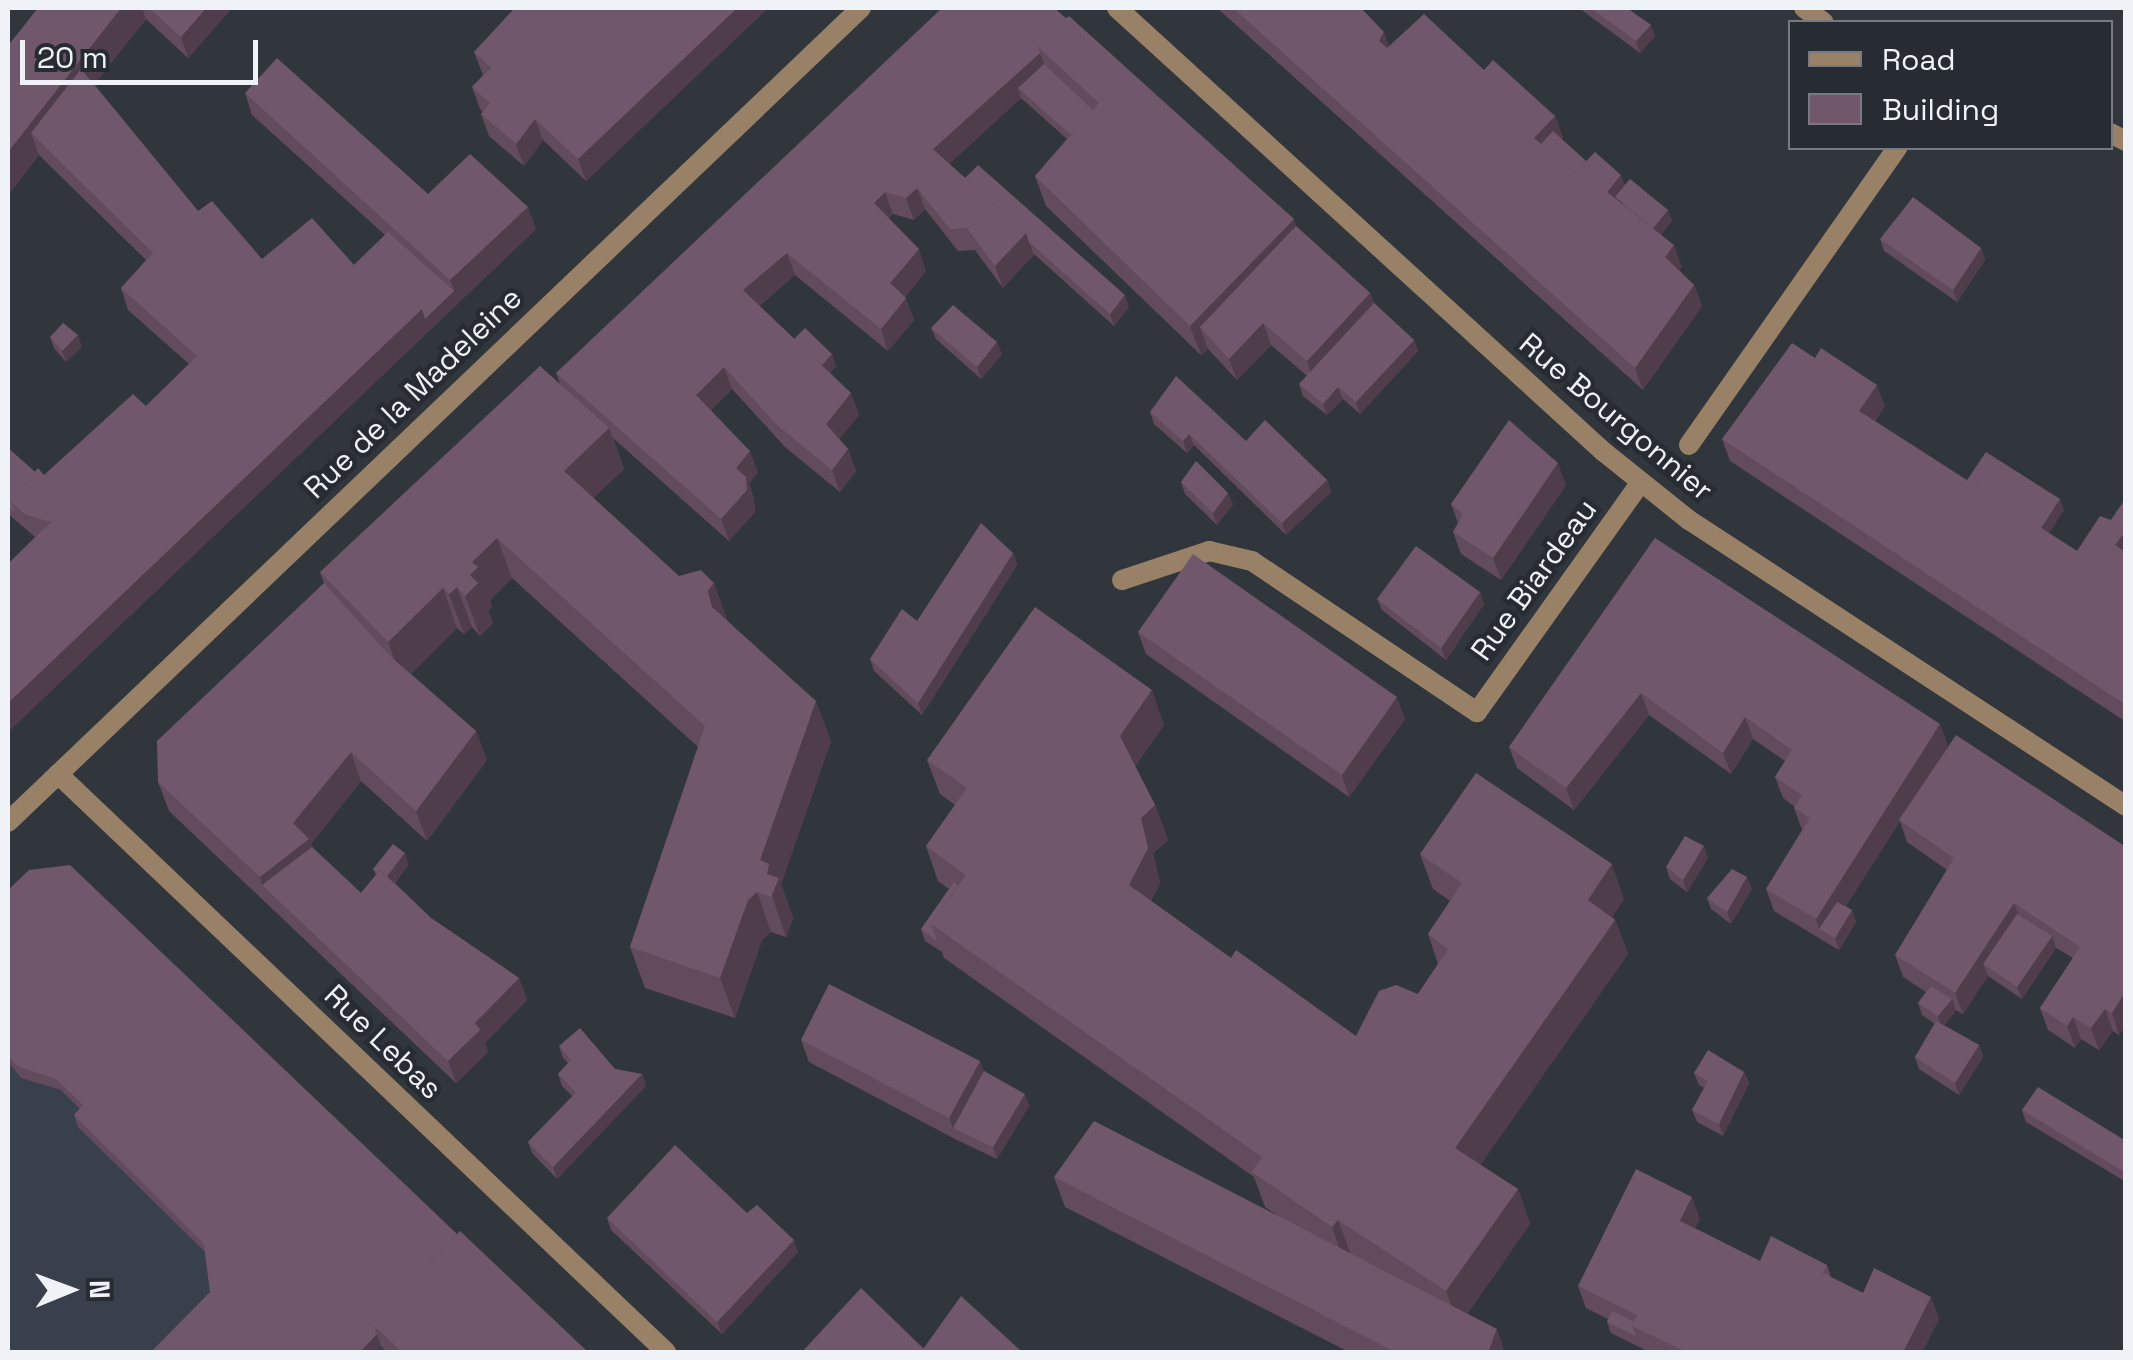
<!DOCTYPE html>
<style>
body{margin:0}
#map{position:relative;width:2133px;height:1360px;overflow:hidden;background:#31363d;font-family:"Space Grotesk",sans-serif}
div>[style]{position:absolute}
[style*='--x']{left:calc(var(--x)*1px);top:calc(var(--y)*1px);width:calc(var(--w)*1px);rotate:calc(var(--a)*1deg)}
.built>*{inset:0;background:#38404c}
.lane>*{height:20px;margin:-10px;padding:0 10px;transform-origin:10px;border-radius:10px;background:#998167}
.street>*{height:20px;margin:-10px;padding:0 10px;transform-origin:10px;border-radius:10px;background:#998167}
.wall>*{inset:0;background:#614b5d}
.shaded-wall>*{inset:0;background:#4f3d4c}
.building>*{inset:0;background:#71576c}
span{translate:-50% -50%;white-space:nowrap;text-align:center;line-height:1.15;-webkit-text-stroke:9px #272c33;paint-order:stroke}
.street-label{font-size:30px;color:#eff2f7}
.frame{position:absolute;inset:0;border:10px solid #eff2f7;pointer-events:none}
.legend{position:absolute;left:1788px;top:20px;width:325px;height:130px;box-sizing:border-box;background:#272c33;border:2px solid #777b81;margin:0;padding:12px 18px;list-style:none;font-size:30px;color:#eff2f7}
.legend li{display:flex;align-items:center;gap:20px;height:50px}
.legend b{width:50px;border:2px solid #777b81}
.north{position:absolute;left:20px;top:1240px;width:100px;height:100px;-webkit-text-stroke:8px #272c33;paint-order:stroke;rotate:89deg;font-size:28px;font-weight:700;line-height:40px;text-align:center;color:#eff2f7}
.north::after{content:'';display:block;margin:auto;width:35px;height:45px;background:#eff2f7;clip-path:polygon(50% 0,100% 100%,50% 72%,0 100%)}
.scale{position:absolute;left:20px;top:40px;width:238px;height:45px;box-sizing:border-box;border:5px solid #eff2f7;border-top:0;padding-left:12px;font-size:30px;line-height:35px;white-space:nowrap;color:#eff2f7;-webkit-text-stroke:8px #272c33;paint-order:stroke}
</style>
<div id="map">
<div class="built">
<i style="clip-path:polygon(8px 906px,572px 1352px,8px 1352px)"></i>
</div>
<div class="lane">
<i style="--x:1122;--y:580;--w:92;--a:-18.4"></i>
<i style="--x:1209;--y:551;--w:44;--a:13.1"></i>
<i style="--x:1252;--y:561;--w:271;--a:33.9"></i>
</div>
<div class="street">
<i style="--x:1117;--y:8;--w:659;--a:42.36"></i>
<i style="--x:1604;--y:452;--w:109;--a:38.7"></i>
<i style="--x:1689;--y:520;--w:522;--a:33.2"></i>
<i style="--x:1804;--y:8;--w:24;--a:36"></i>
<i style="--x:2110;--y:133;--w:18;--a:27"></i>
<i style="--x:1689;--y:445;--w:363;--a:-55"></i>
<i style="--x:1477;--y:712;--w:282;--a:-54.5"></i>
<i style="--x:58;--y:774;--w:839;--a:43.55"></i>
<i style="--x:8;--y:822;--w:1179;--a:-43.66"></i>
</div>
<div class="wall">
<i style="clip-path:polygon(38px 8px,232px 8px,188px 58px,146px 19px,94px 84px,198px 211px,262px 259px,354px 265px,385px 235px,252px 115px,245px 93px,428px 194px,536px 229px,8px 732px,8px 564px,35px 537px,8px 514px,8px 448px,35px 472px,44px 475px,146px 406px,189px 364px,128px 310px,121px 288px,146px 260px,39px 155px,8px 195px,8px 46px)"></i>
<i style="clip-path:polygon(515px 8px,768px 8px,586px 181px,543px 140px,524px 166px,489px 136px,481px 114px,483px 112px,480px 109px,472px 87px,483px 75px,474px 52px)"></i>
<i style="clip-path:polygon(1054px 8px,1370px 293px,1374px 303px,1414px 340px,1418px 351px,1360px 414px,1343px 399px,1327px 415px,1303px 396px,1299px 384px,1307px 376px,1271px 345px,1237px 380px,1208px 349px,1201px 355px,1046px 206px,1035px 176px,1067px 139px,1021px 98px,949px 164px,965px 178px,1129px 307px,1114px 326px,1034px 254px,1003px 288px,975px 250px,958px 251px,925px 209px,914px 220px,893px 214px,889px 218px,926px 271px,905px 297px,914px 320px,888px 351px,795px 275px,759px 306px,794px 339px,836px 366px,830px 373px,859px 415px,839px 439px,848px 449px,856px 471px,840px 492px,785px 447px,732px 389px,711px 410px,758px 472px,749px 484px,754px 499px,755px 512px,729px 541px,613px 438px,624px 469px,593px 498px,728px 621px,831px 741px,781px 884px,793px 918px,786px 937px,771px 932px,762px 940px,735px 1018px,645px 988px,630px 947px,698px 747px,512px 578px,490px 600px,492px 607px,488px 611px,493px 623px,480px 636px,472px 627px,464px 634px,457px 628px,411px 674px,476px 731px,487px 760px,427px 841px,361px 781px,311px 844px,312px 847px,361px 893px,376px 875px,373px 869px,409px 864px,395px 883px,431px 918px,519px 978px,527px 1000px,485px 1043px,488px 1052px,456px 1083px,169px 811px,158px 782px,324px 583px,320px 572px,560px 384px,556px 373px)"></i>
<i style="clip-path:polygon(1217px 8px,1361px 8px,1389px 46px,1484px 70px,1555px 116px,1563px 138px,1561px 139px,1586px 161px,1668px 210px,1672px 221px,1661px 235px,1682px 267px,1679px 270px,1694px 285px,1702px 306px,1643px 390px)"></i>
<i style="clip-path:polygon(1579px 8px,1627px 8px,1655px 36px,1640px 53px)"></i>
<i style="clip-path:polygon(1880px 239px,1981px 248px,1985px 260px,1957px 302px,1884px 251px)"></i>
<i style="clip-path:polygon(931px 328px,1002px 354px,981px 379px,936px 339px)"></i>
<i style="clip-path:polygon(50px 337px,82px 347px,66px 362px,54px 348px)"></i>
<i style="clip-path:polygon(1815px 358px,1885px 406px,1875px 421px,1967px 480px,2064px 510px,2049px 533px,2077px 551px,2111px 520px,2126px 498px,2126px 722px,1730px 461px,1722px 439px)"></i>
<i style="clip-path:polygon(1150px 412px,1246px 441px,1327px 480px,1331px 492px,1286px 535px,1194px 445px,1187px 453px,1154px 424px)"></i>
<i style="clip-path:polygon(1181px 482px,1233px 504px,1217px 525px,1185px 494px)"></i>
<i style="clip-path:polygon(1566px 485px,1501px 580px,1461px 554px,1453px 532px,1458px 523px,1451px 504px)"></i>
<i style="clip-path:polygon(1655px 538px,1948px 746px,1926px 779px,2126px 847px,2119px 1035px,2113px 1031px,2099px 1050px,2081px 1039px,2075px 1048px,2048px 1030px,2040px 1008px,2073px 958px,2056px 948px,2022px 999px,1988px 976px,1963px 1014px,1956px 1010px,1944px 1025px,1979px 1045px,1983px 1057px,1959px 1095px,1919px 1069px,1915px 1057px,1935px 1024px,1922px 1015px,1918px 1003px,1926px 992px,1903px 977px,1895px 955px,1947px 870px,1907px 842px,1900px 821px,1846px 906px,1852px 910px,1856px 922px,1839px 950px,1774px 911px,1766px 889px,1802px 830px,1794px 808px,1795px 807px,1783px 798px,1775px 777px,1785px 761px,1753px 739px,1731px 774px,1649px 715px,1574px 810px,1517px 768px,1509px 747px)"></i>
<i style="clip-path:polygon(1013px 553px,1017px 565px,922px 715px,874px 671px,870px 659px,917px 621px)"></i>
<i style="clip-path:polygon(1480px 592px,1484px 604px,1446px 660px,1382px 610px,1377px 599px)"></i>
<i style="clip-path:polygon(1138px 632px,1405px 719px,1349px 797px,1146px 654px)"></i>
<i style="clip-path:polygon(1164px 725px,1135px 766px,1155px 805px,1168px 840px,1153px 853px,1160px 883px,1151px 901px,1231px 958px,1356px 1036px,1418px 994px,1438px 964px,1428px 934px,1450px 901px,1433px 889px,1420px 854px,1624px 899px,1612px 917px,1615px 920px,1628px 954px,1480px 1165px,1518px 1189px,1530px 1224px,1467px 1314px,1505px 1352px,1349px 1352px,1065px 1207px,1054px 1177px,1277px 1215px,1265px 1207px,1254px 1177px,944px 958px,942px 952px,925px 941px,921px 929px,949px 889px,938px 881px,926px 846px,955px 805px,940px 794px,927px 760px)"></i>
<i style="clip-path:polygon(1708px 858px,1687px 892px,1670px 879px,1666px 867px)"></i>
<i style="clip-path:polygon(1752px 889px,1731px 924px,1711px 909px,1707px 898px)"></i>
<i style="clip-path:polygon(8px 890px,457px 1234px,588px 1352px,387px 1352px,381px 1346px,210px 1292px,205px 1252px,78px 1127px,74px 1115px,80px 1109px,61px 1090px,21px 1078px,8px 1062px)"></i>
<i style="clip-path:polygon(801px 1040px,980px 1061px,984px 1071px,1029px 1106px,997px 1159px,957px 1140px,809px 1062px)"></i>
<i style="clip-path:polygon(559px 1046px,615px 1069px,642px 1074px,646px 1086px,557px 1179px,532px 1153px,528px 1142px,572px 1096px,562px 1086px,558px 1074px,568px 1063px,563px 1058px)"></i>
<i style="clip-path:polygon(1744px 1072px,1749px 1083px,1723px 1136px,1697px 1122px,1692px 1110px,1704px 1088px,1699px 1085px,1694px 1073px)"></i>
<i style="clip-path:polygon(2022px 1110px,2126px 1141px,2126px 1182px,2026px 1122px)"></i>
<i style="clip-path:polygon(747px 1213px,798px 1252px,722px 1334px,611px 1230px,607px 1218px)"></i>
<i style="clip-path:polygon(1700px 1219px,1695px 1228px,1760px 1261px,1827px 1265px,1831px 1277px,1863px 1293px,1939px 1319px,1922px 1352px,1649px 1352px,1611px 1333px,1607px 1322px,1608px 1319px,1586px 1308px,1578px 1286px)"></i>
</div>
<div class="shaded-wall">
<i style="clip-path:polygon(121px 8px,142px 8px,146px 19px,45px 147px,31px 133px,39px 155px,8px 195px,8px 152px)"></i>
<i style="clip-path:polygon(206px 8px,232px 8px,188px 58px,181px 37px)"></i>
<i style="clip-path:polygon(737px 8px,768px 8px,586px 181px,578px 159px)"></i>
<i style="clip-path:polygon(1651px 25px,1655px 36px,1640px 53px,1636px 41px)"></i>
<i style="clip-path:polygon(1384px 32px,1392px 54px,1379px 41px)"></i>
<i style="clip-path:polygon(1040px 53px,1048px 75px,1018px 88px,1021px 98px,941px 171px,933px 149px)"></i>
<i style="clip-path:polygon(1555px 116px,1563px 138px,1546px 155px,1534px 138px)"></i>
<i style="clip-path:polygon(535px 119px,543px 140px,524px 166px,516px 144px)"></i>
<i style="clip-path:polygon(1621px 175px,1629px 197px,1619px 208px,1607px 192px)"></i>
<i style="clip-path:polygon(917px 188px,925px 209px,914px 220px,906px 198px)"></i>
<i style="clip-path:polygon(885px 192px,893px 214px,882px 224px,874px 203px)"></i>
<i style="clip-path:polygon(528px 207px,536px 229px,8px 732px,8px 703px,422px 309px,454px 291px,450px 280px)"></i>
<i style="clip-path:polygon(1668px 210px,1672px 221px,1654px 244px,1650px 232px)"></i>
<i style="clip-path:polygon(1294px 219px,1304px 248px,1200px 327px,1208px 349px,1201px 355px,1190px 326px)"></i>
<i style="clip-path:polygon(1026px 233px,1034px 255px,1003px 288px,995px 266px)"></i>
<i style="clip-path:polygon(1674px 245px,1682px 267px,1673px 278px,1665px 257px)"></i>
<i style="clip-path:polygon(1981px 248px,1985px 260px,1957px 302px,1953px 290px)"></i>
<i style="clip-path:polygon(919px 249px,926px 271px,898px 305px,890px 283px)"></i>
<i style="clip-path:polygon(787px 253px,795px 275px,751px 312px,743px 290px)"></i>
<i style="clip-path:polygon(1694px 285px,1702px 306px,1643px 390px,1635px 368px)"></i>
<i style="clip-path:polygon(1370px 293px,1378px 315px,1315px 383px,1307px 361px)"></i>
<i style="clip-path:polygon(1125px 295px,1129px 307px,1114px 326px,1110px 314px)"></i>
<i style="clip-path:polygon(906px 298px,914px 320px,888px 351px,881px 329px)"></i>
<i style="clip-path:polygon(1263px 323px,1271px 345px,1237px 380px,1229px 359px)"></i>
<i style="clip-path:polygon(78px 335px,82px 347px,66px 362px,62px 351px)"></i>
<i style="clip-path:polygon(1414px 340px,1418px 351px,1360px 414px,1356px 402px)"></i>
<i style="clip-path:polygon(997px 342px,1002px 354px,981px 379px,977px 367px)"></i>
<i style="clip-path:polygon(832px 354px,836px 366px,823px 380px,819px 369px)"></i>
<i style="clip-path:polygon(724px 367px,732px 389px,704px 416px,696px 395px)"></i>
<i style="clip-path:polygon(1877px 385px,1885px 406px,1867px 433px,1859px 411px)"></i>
<i style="clip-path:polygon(1338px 387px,1343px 399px,1327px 415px,1323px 404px)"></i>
<i style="clip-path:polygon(851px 393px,859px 415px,834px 446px,826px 424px)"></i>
<i style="clip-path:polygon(609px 428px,624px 469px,579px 511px,564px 471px)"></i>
<i style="clip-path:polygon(1189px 434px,1194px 445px,1187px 453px,1183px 441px)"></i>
<i style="clip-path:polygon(848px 449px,856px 471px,840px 492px,832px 470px)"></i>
<i style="clip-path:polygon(750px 451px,758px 472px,749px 484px,754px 499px,755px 512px,729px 541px,721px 519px,736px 468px)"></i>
<i style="clip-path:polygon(1558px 463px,1566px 485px,1501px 580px,1493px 558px)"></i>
<i style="clip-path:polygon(1327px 480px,1331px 492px,1286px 535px,1282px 523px)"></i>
<i style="clip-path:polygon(1228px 493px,1233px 504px,1217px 525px,1213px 513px)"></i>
<i style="clip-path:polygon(2060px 499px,2064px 510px,2041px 545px,2037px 534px)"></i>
<i style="clip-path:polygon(2126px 530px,2126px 564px,2115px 545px)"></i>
<i style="clip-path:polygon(497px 538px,512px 578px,490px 600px,492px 607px,488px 611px,493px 623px,480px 636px,465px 596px,472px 562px)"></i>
<i style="clip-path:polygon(1013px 553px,1017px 565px,922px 715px,918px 703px)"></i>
<i style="clip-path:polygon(714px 583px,729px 624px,712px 607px,708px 591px)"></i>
<i style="clip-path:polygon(457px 587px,472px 627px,464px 634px,449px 594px)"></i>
<i style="clip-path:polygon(443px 588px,457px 628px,403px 682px,388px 642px)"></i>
<i style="clip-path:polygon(1480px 592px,1484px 604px,1446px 660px,1441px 648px)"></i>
<i style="clip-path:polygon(1152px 690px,1164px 725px,1132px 771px,1120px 736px)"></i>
<i style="clip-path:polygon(1641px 693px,1649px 715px,1574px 810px,1566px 788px)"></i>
<i style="clip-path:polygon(1397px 697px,1405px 719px,1349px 797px,1342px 775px)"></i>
<i style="clip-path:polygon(816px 701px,831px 741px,781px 884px,793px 918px,786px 937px,760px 860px)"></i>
<i style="clip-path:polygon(1745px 717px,1753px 739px,1731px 774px,1723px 753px)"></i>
<i style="clip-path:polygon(1940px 724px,1948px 746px,1828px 934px,1819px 929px,1816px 919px)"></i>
<i style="clip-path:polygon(476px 731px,487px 760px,427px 841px,416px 811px)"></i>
<i style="clip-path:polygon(351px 752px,361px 781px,311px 844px,320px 869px,262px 885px,260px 877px,293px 823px)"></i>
<i style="clip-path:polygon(1155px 805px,1168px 840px,1153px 853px,1160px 883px,1141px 920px,1129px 885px,1141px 818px)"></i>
<i style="clip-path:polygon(1704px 846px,1708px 858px,1687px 892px,1683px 880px)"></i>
<i style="clip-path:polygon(405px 853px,409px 864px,388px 891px,384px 880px)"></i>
<i style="clip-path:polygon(1612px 864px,1624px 899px,1600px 934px,1588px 900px)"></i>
<i style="clip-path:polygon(1747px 877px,1752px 889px,1731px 924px,1727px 912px)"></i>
<i style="clip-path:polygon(757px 892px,771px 932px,762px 940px,735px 1018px,720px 978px,748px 900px)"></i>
<i style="clip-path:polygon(2014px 903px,2022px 925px,1983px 964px,1988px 976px,1963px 1014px,1955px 993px)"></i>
<i style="clip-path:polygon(1852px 910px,1856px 922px,1839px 950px,1835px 938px)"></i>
<i style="clip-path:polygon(1615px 920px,1628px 954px,1468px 1183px,1455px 1148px)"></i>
<i style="clip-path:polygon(2052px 936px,2056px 948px,2022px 999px,2017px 987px)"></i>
<i style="clip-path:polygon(519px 978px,527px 1000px,485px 1043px,488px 1052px,456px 1083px,448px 1061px,475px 1023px)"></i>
<i style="clip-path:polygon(2126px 991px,2126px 1025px,2119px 1035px,2112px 1013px)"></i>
<i style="clip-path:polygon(1952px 999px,1956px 1011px,1942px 1028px,1938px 1016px)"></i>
<i style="clip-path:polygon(2105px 1009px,2113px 1031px,2099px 1050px,2091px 1028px)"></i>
<i style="clip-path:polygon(2073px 1017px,2081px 1039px,2075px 1048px,2067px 1026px)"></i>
<i style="clip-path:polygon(1979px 1045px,1983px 1057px,1959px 1095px,1955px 1083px)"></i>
<i style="clip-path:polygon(980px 1061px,988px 1083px,953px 1128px,949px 1118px)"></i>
<i style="clip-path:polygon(1744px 1072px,1749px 1083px,1723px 1136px,1719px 1124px)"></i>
<i style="clip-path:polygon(642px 1074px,646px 1086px,557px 1179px,553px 1167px)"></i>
<i style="clip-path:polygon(1025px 1094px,1029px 1106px,997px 1159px,993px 1147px)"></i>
<i style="clip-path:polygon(1518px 1189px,1530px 1224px,1459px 1326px,1446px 1291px)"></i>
<i style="clip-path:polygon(1692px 1197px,1700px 1219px,1688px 1243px,1680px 1221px)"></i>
<i style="clip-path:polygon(1338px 1220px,1351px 1255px,1344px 1262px,1332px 1227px)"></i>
<i style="clip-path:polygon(794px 1240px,798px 1252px,722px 1334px,717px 1322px)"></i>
<i style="clip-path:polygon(1931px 1297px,1939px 1319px,1922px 1352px,1903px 1352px)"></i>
<i style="clip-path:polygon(1497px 1329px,1505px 1352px,1488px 1352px)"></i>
<i style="clip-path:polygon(377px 1334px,381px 1346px,375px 1352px,360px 1352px)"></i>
</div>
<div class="building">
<i style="clip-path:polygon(38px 8px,121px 8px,8px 152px,8px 46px)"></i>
<i style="clip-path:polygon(149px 8px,206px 8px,181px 37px)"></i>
<i style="clip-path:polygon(515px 8px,737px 8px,578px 159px,535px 119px,516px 144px,481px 114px,490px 103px,472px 87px,491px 68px,474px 52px)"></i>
<i style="clip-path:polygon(942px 8px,1054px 8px,1067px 19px,1037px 46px,1040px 53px,933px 149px,1026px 233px,995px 266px,967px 228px,950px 229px,917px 188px,906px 198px,885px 192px,874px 203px,919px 249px,890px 283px,906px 298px,881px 329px,787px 253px,743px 290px,851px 393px,826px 424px,848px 449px,832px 470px,777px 425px,724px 367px,696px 395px,750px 451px,736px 468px,746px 477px,747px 490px,721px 519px,556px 373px)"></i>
<i style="clip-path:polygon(1233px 8px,1361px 8px,1384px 32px,1379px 41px,1387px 48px,1424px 14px,1484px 70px,1493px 60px,1555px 116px,1534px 138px,1575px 173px,1595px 152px,1621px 175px,1607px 192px,1674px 245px,1665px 257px,1694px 285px,1635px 368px)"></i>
<i style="clip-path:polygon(1591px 8px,1627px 8px,1651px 25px,1636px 41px)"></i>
<i style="clip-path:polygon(1069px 16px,1294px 219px,1190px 326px,1035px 176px,1099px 103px,1037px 46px)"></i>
<i style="clip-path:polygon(277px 58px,428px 194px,470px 154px,528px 207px,450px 280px,245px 93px)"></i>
<i style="clip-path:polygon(1044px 64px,1093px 110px,1071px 135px,1018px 88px)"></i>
<i style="clip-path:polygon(81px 69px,198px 211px,212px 201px,262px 259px,312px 218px,381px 295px,396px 282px,422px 309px,8px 703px,8px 564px,51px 522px,26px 515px,11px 502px,38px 468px,44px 475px,133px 394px,146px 406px,197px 356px,121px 288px,153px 253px,31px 133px)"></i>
<i style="clip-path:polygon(1553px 131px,1586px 161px,1575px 173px,1541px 144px)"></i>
<i style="clip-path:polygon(978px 165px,1125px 295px,1110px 314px,1029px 242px,1026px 233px,965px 178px)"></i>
<i style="clip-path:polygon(1630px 179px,1668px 210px,1653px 228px,1615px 197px)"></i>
<i style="clip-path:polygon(1913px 197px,1981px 248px,1953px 290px,1880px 239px)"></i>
<i style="clip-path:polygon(1296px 226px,1370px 293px,1307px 361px,1263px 323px,1229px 359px,1200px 327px)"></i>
<i style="clip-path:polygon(388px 232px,454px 291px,425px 319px,422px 309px,396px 282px,381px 295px,354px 265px)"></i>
<i style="clip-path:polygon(1374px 303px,1414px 340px,1356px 402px,1338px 387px,1323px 404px,1299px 384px)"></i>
<i style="clip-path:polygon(953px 305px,997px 342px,977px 367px,931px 328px)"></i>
<i style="clip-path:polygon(63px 323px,78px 335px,62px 351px,50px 337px)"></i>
<i style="clip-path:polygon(805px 328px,832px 354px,822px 365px,794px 339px)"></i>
<i style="clip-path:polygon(1792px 343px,1815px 358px,1821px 348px,1877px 385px,1859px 411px,2077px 551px,2100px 516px,2111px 520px,2126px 498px,2126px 530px,2115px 545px,2126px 552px,2126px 705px,1722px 439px)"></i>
<i style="clip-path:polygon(540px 366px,609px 428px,564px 471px,679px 576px,701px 570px,714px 583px,708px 591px,712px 607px,816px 701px,760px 860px,769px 864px,767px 874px,779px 878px,771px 897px,757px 892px,748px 900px,720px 978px,630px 947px,705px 726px,497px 538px,472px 562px,478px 567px,470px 575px,478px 583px,465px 596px,457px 587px,449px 594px,443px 588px,388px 642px,320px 572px)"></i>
<i style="clip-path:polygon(1176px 376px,1246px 441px,1265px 420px,1327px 480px,1282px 523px,1189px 434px,1183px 441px,1150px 412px)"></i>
<i style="clip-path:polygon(1509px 420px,1558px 463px,1493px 558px,1453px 532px,1463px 514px,1451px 504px)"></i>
<i style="clip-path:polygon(8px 448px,35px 472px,11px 502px,15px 512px,8px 506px)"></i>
<i style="clip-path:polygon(1986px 452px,2060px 499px,2041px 528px,1967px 480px)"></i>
<i style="clip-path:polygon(1196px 461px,1228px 493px,1213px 513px,1181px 482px)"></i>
<i style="clip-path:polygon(981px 523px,1013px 553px,918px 703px,870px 659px,902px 609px,917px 621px)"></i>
<i style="clip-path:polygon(1655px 538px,1940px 724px,1816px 919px,1766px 889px,1810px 818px,1794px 808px,1802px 795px,1775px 777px,1792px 750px,1745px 717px,1723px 753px,1641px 693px,1566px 788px,1509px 747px)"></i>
<i style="clip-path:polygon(1416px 546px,1480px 592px,1441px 648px,1377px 599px)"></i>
<i style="clip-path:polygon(1193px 554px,1397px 697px,1342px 775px,1138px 632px)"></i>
<i style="clip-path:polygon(324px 583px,390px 656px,476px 731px,416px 811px,351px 752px,293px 823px,309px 839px,260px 877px,158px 782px,157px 741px)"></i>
<i style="clip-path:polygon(1035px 607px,1152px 690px,1120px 736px,1155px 805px,1141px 818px,1148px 848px,1129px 885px,1231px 958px,1236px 950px,1356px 1036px,1379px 991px,1396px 985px,1418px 994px,1448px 949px,1428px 934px,1462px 883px,1420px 854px,1476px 773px,1612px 864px,1588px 900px,1615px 920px,1455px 1148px,1518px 1189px,1446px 1291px,1338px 1220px,1332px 1227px,1252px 1172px,1262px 1157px,931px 924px,966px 875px,926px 846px,967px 788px,927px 760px)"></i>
<i style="clip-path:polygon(1956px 735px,2126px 847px,2126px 991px,2112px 1013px,2105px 1009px,2091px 1028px,2073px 1017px,2067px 1026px,2040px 1008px,2080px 947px,2014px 903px,1955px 993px,1895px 955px,1954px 858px,1899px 820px)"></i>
<i style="clip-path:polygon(1685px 836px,1704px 846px,1683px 880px,1666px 867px)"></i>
<i style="clip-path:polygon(393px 844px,405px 853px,387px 876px,380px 870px,377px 873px,373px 869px)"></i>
<i style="clip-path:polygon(312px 847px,361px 893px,380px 870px,431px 918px,519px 978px,475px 1023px,480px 1030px,448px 1061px,262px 885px)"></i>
<i style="clip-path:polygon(70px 865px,457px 1234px,374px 1326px,377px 1334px,360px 1352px,151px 1352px,210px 1292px,204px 1244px,74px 1115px,83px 1105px,56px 1079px,17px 1066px,8px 1055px,8px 890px,29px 870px)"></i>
<i style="clip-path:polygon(1732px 869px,1747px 877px,1727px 912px,1707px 898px)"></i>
<i style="clip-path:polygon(954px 882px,958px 885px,931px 924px,937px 941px,921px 929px)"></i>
<i style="clip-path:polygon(1837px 902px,1852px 910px,1835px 938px,1819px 929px)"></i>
<i style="clip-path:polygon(2017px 914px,2052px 936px,2017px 987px,1983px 964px)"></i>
<i style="clip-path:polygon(829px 984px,980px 1061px,949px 1118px,801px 1040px)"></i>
<i style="clip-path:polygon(1931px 986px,1952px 999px,1938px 1016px,1918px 1003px)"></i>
<i style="clip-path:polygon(1936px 1021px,1979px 1045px,1955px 1083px,1915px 1057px)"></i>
<i style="clip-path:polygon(580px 1028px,615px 1069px,642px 1074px,553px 1167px,528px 1142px,576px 1093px,558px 1074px,571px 1060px,559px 1046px)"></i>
<i style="clip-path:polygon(1708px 1050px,1744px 1072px,1719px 1124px,1692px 1110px,1708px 1081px,1694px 1073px)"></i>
<i style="clip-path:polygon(984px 1071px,1025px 1094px,993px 1147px,953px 1128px)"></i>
<i style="clip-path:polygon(2038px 1087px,2126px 1141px,2126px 1173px,2022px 1110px)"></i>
<i style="clip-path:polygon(1094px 1121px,1497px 1329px,1488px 1352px,1395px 1352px,1054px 1177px)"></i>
<i style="clip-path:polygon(675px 1145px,747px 1213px,757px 1205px,794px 1240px,717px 1322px,607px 1218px)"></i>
<i style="clip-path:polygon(1636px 1169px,1692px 1197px,1680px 1221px,1760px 1261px,1771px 1236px,1827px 1265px,1823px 1273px,1863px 1293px,1874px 1268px,1931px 1297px,1903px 1352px,1686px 1352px,1632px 1326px,1637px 1315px,1578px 1286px)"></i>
<i style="clip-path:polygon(460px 1231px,588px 1352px,402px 1352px,374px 1326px)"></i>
<i style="clip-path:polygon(861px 1288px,924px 1349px,921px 1352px,802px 1352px)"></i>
<i style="clip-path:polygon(961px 1296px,1022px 1352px,921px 1352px)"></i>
<i style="clip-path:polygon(1612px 1311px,1634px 1322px,1632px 1326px,1636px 1336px,1607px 1322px)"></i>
</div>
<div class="street-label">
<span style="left:413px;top:393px;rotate:-44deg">Rue de la Madeleine</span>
<span style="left:1616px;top:417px;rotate:40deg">Rue Bourgonnier</span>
<span style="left:1534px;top:580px;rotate:-54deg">Rue Biardeau</span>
<span style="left:383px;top:1042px;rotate:44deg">Rue Lebas</span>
</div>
<div class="frame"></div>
<ul class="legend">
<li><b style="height:12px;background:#998167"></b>Road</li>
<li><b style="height:28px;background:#71576c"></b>Building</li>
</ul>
<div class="north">N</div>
<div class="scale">20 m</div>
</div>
